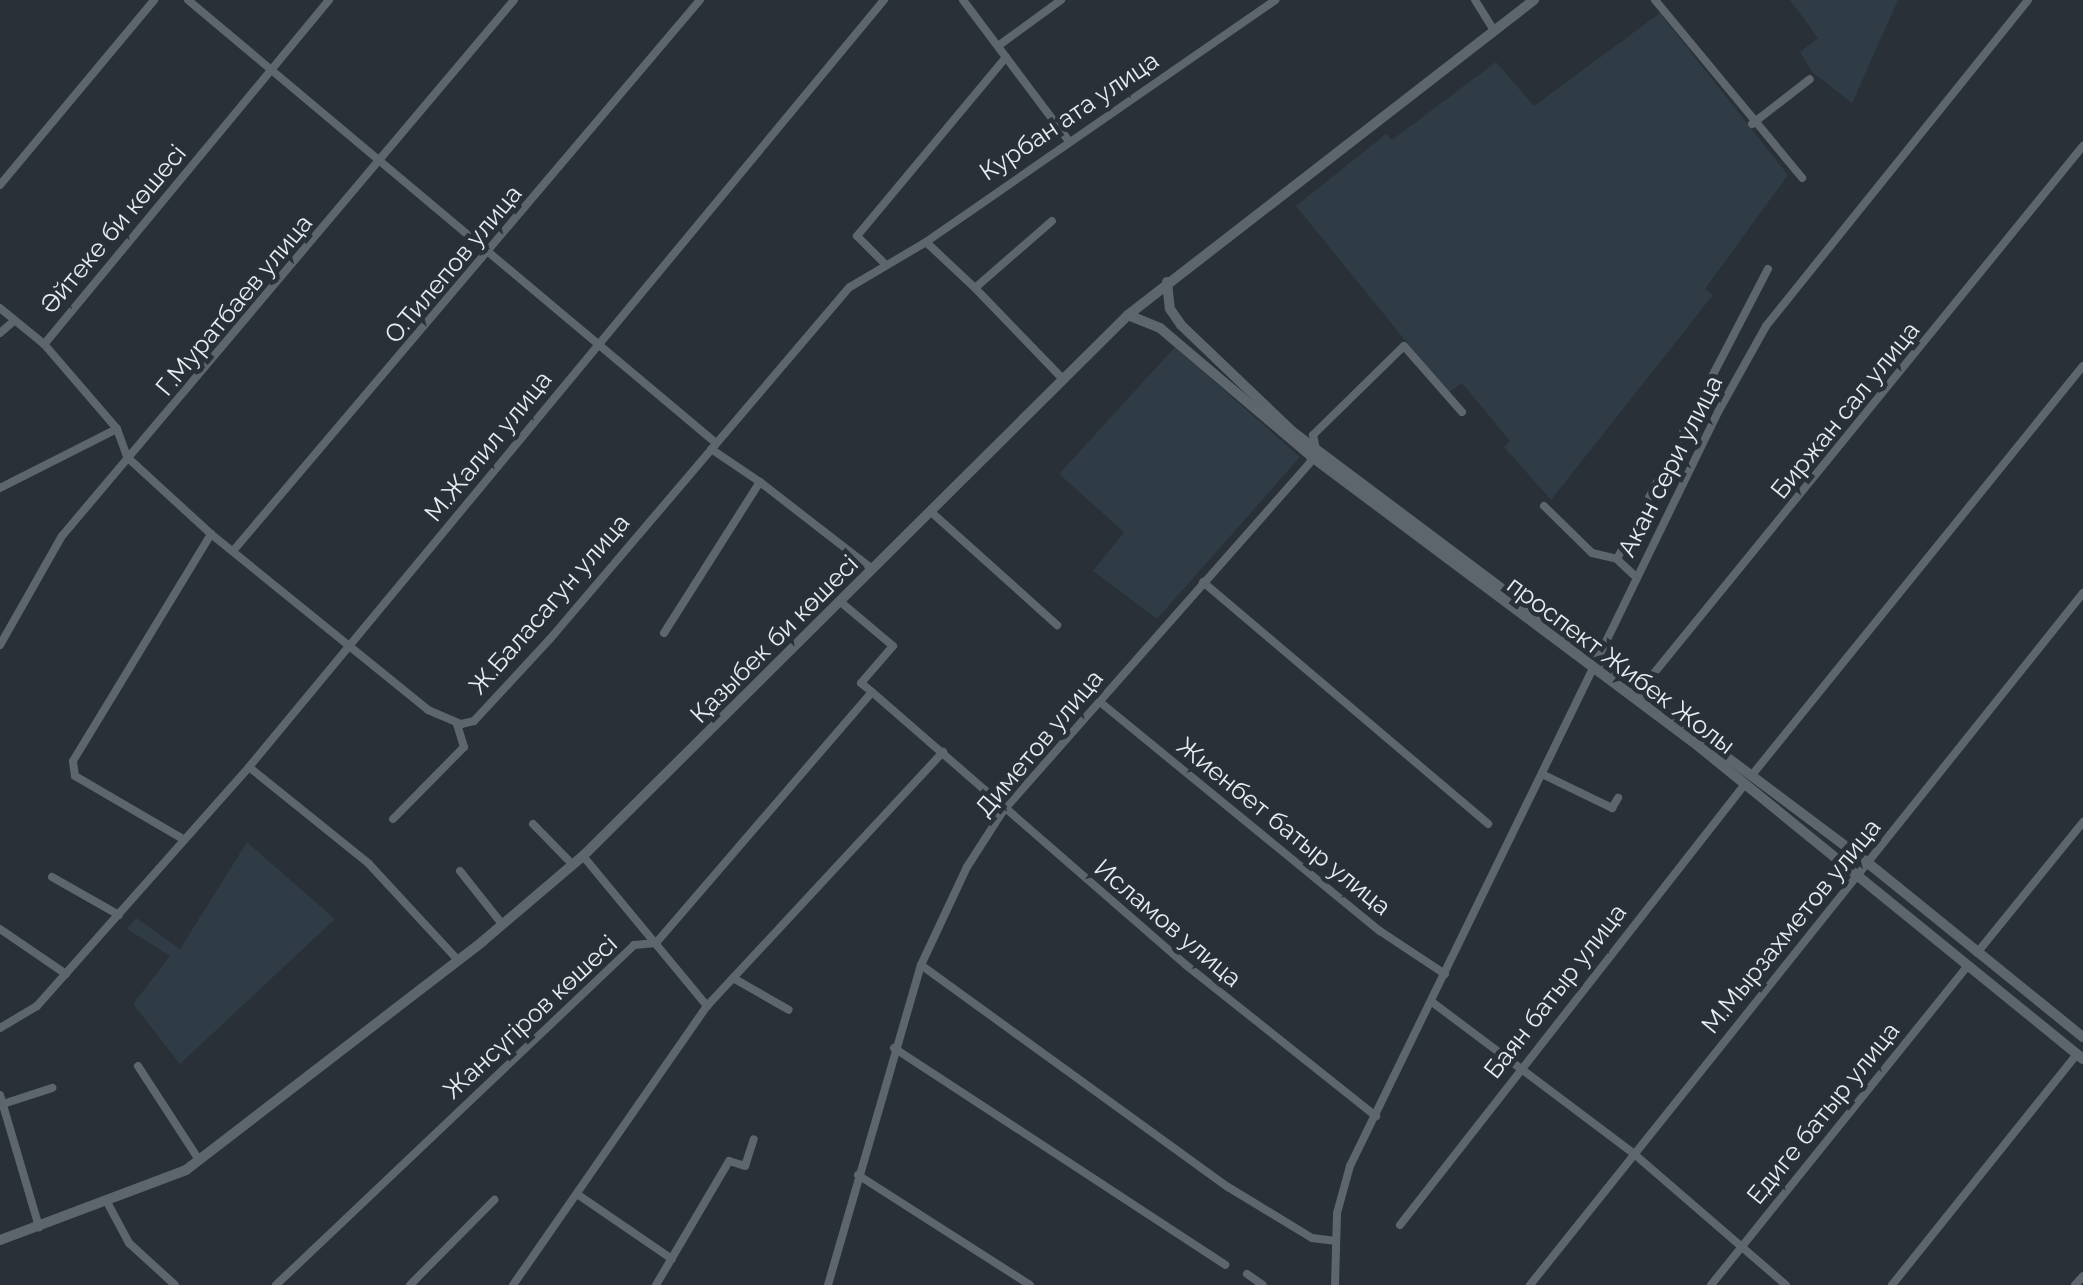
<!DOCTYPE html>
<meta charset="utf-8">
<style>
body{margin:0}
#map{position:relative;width:2083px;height:1285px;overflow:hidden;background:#293037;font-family:Raleway,sans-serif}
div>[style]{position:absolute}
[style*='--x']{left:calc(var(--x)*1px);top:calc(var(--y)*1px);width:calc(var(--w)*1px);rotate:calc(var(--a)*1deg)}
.built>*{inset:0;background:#2f3b45}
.street>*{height:8px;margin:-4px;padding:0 4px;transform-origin:4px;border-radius:4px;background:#5e666d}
.secondary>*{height:10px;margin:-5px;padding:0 5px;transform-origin:5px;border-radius:5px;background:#5e666d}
span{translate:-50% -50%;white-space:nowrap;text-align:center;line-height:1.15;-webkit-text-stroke:9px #293037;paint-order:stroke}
.street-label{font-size:25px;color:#e7ecf0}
</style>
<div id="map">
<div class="built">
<i style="clip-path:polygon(1790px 0,1898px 0,1852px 103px,1812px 72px,1800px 52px,1818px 38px)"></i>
<i style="clip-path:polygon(1660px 13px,1788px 175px,1705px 289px,1713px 295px,1551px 500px,1504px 447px,1510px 441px,1462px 383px,1448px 393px,1296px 206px,1386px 134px,1392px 140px,1496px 62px,1534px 106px)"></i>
<i style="clip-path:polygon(1175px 347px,1300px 457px,1157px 619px,1093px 571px,1124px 532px,1059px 474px)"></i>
<i style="clip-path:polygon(247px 842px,335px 919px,180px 1064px,133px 1004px,170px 956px,127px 929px,136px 918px,180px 949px)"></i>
</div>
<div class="street">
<i style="--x:188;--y:0;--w:689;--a:40"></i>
<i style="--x:329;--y:0;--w:447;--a:129.6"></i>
<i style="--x:44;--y:344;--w:112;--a:49.3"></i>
<i style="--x:117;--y:429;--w:30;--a:70"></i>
<i style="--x:127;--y:457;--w:114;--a:42.5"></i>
<i style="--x:211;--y:534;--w:279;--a:39"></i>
<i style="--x:428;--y:710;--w:36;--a:23"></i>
<i style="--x:461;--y:724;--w:13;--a:-13"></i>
<i style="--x:474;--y:721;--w:112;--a:-47.2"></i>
<i style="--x:550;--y:639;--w:462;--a:-49.6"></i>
<i style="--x:850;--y:287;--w:88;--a:-30.6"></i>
<i style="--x:926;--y:242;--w:425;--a:-34.7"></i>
<i style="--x:963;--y:0;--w:176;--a:53.1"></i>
<i style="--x:1475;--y:0;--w:36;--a:58"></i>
<i style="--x:1655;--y:0;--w:231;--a:50.4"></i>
<i style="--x:998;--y:46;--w:78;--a:-36.1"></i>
<i style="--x:1752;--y:124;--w:73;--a:-37.8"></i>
<i style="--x:0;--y:185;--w:241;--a:-50.2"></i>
<i style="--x:1052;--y:221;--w:102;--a:139"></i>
<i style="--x:975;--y:288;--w:127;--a:46"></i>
<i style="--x:926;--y:242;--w:67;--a:43.2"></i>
<i style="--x:886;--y:265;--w:41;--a:-135"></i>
<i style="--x:857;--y:236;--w:233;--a:-50.2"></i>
<i style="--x:0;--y:308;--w:57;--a:39.3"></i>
<i style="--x:0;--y:333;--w:18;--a:-41"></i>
<i style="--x:760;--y:482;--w:142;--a:37.8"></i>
<i style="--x:0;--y:488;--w:131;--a:-26.8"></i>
<i style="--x:1544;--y:506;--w:67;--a:44.4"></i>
<i style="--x:1592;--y:553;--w:26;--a:13"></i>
<i style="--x:930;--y:511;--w:171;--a:41.9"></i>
<i style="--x:233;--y:551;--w:722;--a:-49.72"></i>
<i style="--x:1636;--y:577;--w:26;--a:-137"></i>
<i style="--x:1617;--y:559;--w:327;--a:-62.5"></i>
<i style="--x:1203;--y:582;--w:374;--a:40.3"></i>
<i style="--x:664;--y:633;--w:179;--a:-57.6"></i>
<i style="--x:760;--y:482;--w:59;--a:-146"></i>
<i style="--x:0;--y:645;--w:125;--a:-60.4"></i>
<i style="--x:62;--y:536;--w:701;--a:-49.86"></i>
<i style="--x:872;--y:692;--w:416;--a:41"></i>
<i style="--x:1186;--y:965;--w:243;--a:38.5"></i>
<i style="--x:1637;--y:694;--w:707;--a:-50.86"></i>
<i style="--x:1100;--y:702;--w:362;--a:39.3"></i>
<i style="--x:1380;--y:931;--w:78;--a:33.5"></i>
<i style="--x:249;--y:767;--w:154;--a:38.9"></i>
<i style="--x:369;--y:864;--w:131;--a:47.2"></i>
<i style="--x:1544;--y:775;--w:76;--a:25.9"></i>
<i style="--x:1612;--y:808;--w:12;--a:-59"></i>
<i style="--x:1752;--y:775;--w:526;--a:-51.02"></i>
<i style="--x:393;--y:819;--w:101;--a:-45.4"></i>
<i style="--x:464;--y:747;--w:24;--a:-107"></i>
<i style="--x:533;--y:824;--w:57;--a:45.7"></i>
<i style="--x:183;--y:839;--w:125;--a:-149.7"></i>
<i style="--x:75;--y:776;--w:15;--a:-98"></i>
<i style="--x:73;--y:761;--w:266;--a:-58.7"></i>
<i style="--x:583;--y:856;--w:195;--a:50.4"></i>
<i style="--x:460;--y:871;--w:68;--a:51.6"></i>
<i style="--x:52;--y:877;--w:77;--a:29.6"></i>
<i style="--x:0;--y:929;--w:80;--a:34.3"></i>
<i style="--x:1977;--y:953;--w:169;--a:-51"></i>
<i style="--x:921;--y:965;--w:379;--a:35.9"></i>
<i style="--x:1228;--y:1187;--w:98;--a:31.3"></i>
<i style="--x:1312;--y:1238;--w:24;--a:7"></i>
<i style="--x:733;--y:978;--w:64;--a:29.7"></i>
<i style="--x:1432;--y:1002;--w:251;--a:36.9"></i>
<i style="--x:1633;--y:1153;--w:202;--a:40.8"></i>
<i style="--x:0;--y:1028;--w:43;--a:-30.7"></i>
<i style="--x:37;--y:1006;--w:319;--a:-48.4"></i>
<i style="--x:249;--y:767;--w:996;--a:-50.38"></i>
<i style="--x:894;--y:1048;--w:396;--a:33.2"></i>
<i style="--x:138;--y:1066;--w:112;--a:57"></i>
<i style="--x:0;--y:1095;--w:138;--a:73.5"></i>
<i style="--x:3;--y:1104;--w:52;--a:-18.1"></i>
<i style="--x:858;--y:1175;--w:204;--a:32.6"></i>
<i style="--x:577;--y:1194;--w:115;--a:34.4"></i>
<i style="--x:107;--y:1202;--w:47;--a:61.8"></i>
<i style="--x:129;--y:1243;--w:62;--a:42.4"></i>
<i style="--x:1400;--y:1225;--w:560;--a:-51.96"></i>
<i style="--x:1247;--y:1274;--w:19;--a:35"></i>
<i style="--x:276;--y:1285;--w:494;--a:-43.5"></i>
<i style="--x:634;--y:945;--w:22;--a:-5"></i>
<i style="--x:656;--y:943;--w:331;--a:-49.3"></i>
<i style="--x:872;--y:692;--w:14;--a:-141"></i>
<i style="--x:861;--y:683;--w:49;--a:-49.1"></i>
<i style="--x:893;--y:646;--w:67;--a:-139.9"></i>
<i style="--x:410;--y:1285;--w:120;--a:-45.3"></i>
<i style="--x:513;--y:1285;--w:340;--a:-55.2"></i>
<i style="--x:707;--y:1006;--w:347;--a:-47.1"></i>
<i style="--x:656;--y:1285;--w:144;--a:-59.5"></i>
<i style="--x:729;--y:1161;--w:17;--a:17"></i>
<i style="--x:745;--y:1166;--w:28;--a:-72"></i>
<i style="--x:828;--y:1285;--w:333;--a:-73.8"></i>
<i style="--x:921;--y:965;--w:108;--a:-64.9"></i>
<i style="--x:967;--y:867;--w:67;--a:-57.3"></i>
<i style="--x:1003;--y:811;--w:463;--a:-48.6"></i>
<i style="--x:1309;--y:464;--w:16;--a:-63"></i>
<i style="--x:1316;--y:450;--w:15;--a:-101"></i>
<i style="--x:1313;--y:435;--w:127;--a:-44.4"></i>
<i style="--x:1404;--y:346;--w:88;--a:48.7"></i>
<i style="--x:1335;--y:1285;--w:72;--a:-88.4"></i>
<i style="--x:1337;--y:1213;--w:49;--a:-74.5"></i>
<i style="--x:1350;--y:1166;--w:839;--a:-63.98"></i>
<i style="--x:1718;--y:412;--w:98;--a:-60.8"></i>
<i style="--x:1766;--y:326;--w:418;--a:-51.2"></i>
<i style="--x:1530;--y:1285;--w:886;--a:-51.37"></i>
<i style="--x:1711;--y:1285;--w:410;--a:-51.2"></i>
<i style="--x:1892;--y:1285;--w:296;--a:-51.3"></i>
<i style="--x:2075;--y:1285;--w:12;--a:-48"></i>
</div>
<div class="secondary">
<i style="--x:1167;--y:282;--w:27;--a:84"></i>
<i style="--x:1170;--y:309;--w:19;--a:55"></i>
<i style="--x:1181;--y:325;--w:155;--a:43.7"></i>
<i style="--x:1293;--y:432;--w:719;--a:36.85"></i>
<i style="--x:1868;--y:863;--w:277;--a:39"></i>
<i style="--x:1128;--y:315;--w:35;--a:22"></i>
<i style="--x:1160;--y:328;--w:199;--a:40.3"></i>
<i style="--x:1312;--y:457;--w:474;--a:36.8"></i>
<i style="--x:1692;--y:741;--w:504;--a:39.12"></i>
<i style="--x:0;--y:1240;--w:199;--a:-20.6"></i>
<i style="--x:186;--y:1170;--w:375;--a:-37.6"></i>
<i style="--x:483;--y:941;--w:131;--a:-40.4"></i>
<i style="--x:583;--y:856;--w:768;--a:-44.79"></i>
<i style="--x:1128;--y:315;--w:514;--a:-37.81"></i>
</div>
<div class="street-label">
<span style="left:1069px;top:116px;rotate:-34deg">Курбан ата улица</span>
<span style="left:113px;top:229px;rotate:-50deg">Әйтеке би көшесі</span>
<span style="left:453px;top:264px;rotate:-50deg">О.Тилепов улица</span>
<span style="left:234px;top:305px;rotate:-50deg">Г.Муратбаев улица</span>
<span style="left:1845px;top:410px;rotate:-51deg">Биржан сал улица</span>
<span style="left:488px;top:446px;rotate:-51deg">М.Жалил улица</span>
<span style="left:1670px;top:466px;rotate:-63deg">Акан сери улица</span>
<span style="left:549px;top:604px;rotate:-49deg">Ж.Баласагун улица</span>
<span style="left:774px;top:639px;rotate:-45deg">Қазыбек би көшесі</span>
<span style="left:1621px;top:665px;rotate:37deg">проспект Жибек Жолы</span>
<span style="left:1039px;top:743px;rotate:-50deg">Диметов улица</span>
<span style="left:1284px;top:826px;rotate:39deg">Жиенбет батыр улица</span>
<span style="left:1168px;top:923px;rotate:40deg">Исламов улица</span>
<span style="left:1791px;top:926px;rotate:-51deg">М.Мырзахметов улица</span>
<span style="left:1555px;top:991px;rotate:-52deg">Баян батыр улица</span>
<span style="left:530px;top:1017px;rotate:-43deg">Жансүгіров көшесі</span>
<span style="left:1823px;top:1113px;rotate:-51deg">Едиге батыр улица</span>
</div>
</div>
